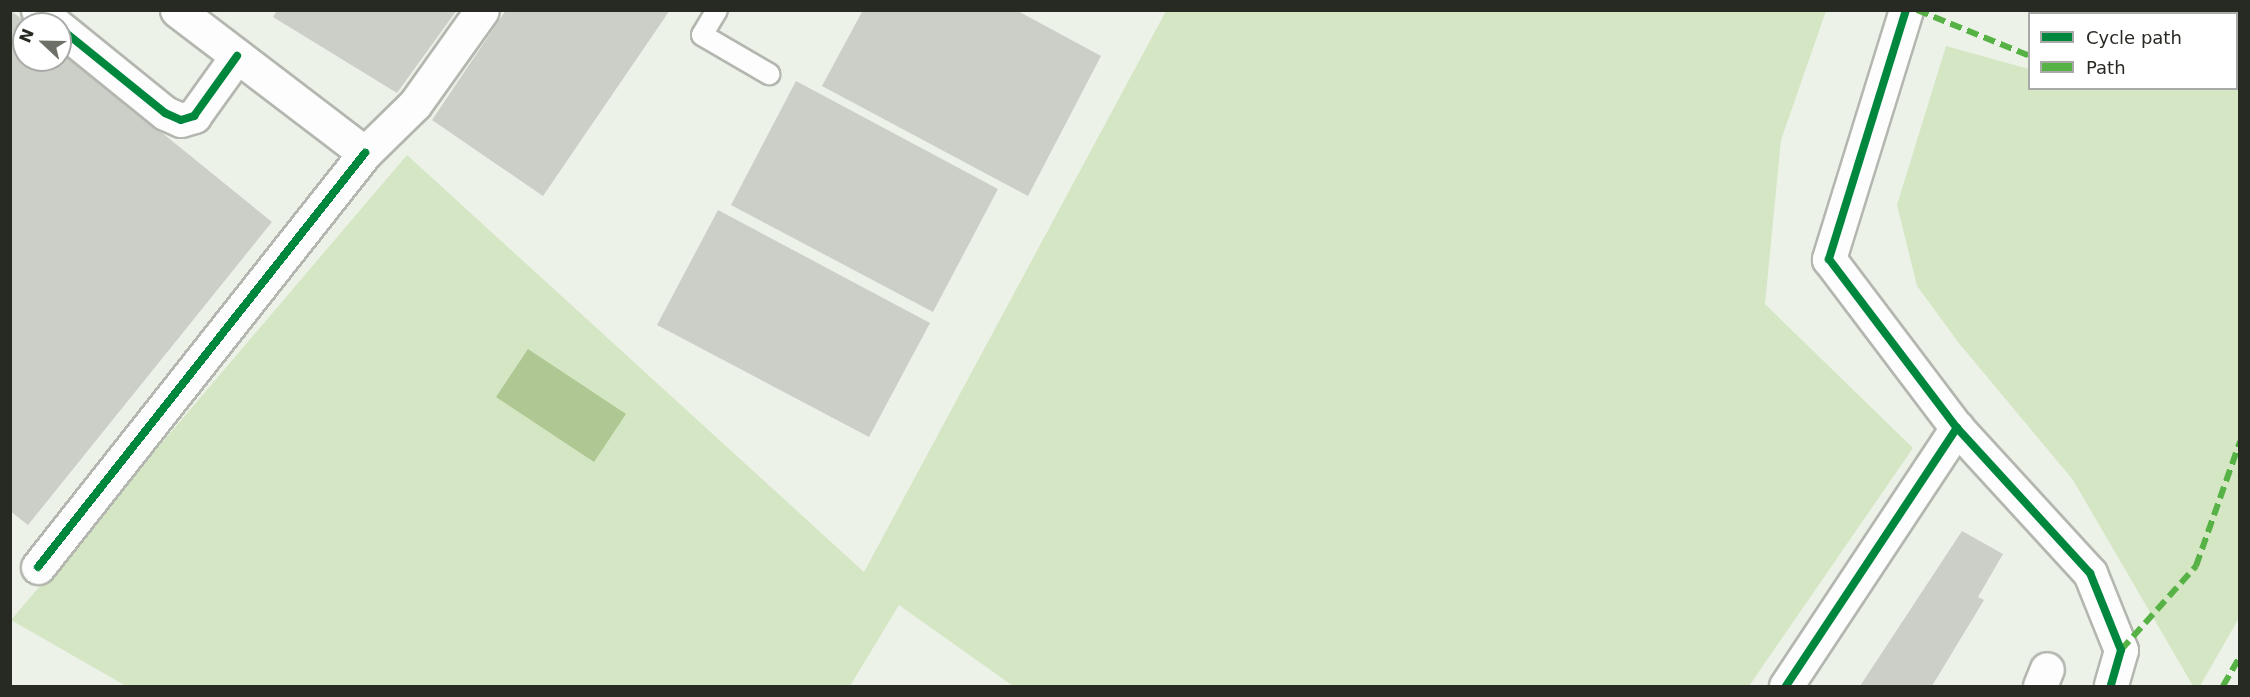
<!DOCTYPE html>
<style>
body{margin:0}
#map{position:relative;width:2250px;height:697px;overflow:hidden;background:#edf2e8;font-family:"DejaVu Sans",sans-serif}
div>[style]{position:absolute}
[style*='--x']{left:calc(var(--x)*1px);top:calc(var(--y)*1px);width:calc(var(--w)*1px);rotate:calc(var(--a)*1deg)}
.green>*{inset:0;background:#d5e6c4}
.water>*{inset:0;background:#afc893}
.building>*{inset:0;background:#cbcfc7}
.roads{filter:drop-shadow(2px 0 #b3b7af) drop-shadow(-2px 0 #b3b7af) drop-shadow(0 2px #b3b7af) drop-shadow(0 -2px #b3b7af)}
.lane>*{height:20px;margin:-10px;padding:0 10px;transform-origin:10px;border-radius:10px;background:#fcfdfc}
.street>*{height:33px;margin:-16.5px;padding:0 16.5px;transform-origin:16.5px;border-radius:16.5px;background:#fcfdfc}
.secondary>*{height:33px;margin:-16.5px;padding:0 16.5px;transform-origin:16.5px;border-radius:16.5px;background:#fcfdfc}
.quiet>*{height:6px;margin-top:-3px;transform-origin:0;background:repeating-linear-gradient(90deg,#56b245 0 12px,transparent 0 18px)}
.cycleway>*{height:8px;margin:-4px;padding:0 4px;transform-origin:4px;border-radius:4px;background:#00873e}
span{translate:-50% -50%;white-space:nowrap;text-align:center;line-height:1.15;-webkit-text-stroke:4.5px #fff;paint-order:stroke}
.frame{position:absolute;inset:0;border:12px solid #262a22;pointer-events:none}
.legend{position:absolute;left:2028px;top:12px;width:210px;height:78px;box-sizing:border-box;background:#fff;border:2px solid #a8aaa7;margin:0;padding:8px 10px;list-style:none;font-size:18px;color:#262a22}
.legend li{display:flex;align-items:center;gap:12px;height:30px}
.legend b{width:30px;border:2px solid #a8aaa7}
.north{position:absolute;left:12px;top:12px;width:60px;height:60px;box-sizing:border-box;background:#fff;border:2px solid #a8aaa7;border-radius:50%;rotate:292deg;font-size:16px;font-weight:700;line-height:24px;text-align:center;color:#262a22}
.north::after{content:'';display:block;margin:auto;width:21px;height:27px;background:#6c7067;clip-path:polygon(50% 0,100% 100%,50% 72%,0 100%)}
</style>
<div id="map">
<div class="green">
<i style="clip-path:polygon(1166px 11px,1826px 11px,1781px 140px,1765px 304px,1913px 448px,1749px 686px,1013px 686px,899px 605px,850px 686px,126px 686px,11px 620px,407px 155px,864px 572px)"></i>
<i style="clip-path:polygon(2080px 11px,2239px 11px,2239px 618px,2200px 686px,2193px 686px,2073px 480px,1958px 342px,1917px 286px,1897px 205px,1946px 46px,2029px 69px,2030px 88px,2236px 88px,2236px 14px,2079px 13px)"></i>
</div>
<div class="water">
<i style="clip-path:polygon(528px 349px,626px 414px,594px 462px,496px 397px)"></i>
</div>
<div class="building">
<i style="clip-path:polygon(10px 10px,28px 24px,24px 24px,24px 60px,60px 60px,60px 50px,272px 222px,28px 525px,10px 511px)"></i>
<i style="clip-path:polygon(277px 10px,457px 10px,397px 93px,273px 17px)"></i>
<i style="clip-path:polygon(506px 10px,670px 10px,543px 196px,432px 120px)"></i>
<i style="clip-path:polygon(863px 10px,1016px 10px,1101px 56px,1028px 196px,822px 86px)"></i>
<i style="clip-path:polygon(796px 81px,998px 189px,933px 312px,731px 205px)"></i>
<i style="clip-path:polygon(718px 210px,930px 323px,869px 437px,657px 325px)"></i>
<i style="clip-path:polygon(1962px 531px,2003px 554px,1978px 597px,1984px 600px,1932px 686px,1860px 686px)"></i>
</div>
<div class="roads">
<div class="lane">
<i style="--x:717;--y:10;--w:29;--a:121"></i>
<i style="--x:702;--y:35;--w:78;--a:30.2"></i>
</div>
<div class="street">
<i style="--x:38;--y:10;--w:22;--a:39"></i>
<i style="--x:177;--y:10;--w:236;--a:37.3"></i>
<i style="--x:365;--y:153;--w:70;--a:-44.4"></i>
<i style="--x:415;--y:104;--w:115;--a:-54.5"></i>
<i style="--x:60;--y:28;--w:135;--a:39"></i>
<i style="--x:165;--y:113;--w:17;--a:24"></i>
<i style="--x:181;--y:120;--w:14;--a:-17"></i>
<i style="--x:194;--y:116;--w:74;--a:-54.4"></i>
<i style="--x:38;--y:567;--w:528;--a:-51.7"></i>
<i style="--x:1786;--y:686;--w:310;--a:-56.5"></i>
<i style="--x:2040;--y:686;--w:18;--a:-68"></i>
</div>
<div class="secondary">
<i style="--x:1906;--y:10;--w:261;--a:107.2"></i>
<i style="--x:1829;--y:259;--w:212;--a:52.9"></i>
<i style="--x:1957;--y:428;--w:197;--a:47.5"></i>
<i style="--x:2090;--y:573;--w:83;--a:68.1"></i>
<i style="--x:2121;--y:650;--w:37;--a:106"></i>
</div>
</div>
<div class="quiet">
<i style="--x:1917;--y:10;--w:122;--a:22.2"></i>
<i style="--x:2181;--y:14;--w:6;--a:-45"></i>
<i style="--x:2121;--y:650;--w:113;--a:-48.2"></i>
<i style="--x:2196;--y:566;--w:132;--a:-70.5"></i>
<i style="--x:2223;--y:686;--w:34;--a:-60"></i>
</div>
<div class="cycleway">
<i style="--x:1906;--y:10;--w:261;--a:107.2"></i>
<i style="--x:1829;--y:259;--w:212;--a:52.9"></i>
<i style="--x:1957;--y:428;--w:197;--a:47.5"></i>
<i style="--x:2090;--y:573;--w:83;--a:68.1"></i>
<i style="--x:2121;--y:650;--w:37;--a:106"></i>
<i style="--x:60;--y:28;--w:135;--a:39"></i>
<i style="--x:165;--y:113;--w:17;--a:24"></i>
<i style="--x:181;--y:120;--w:14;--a:-17"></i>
<i style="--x:194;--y:116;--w:74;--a:-54.4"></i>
<i style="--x:38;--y:567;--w:528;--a:-51.7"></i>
<i style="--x:1786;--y:686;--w:310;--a:-56.5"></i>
</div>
<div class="frame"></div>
<ul class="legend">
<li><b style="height:8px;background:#00873e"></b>Cycle path</li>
<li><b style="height:8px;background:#56b245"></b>Path</li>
</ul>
<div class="north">N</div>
</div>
